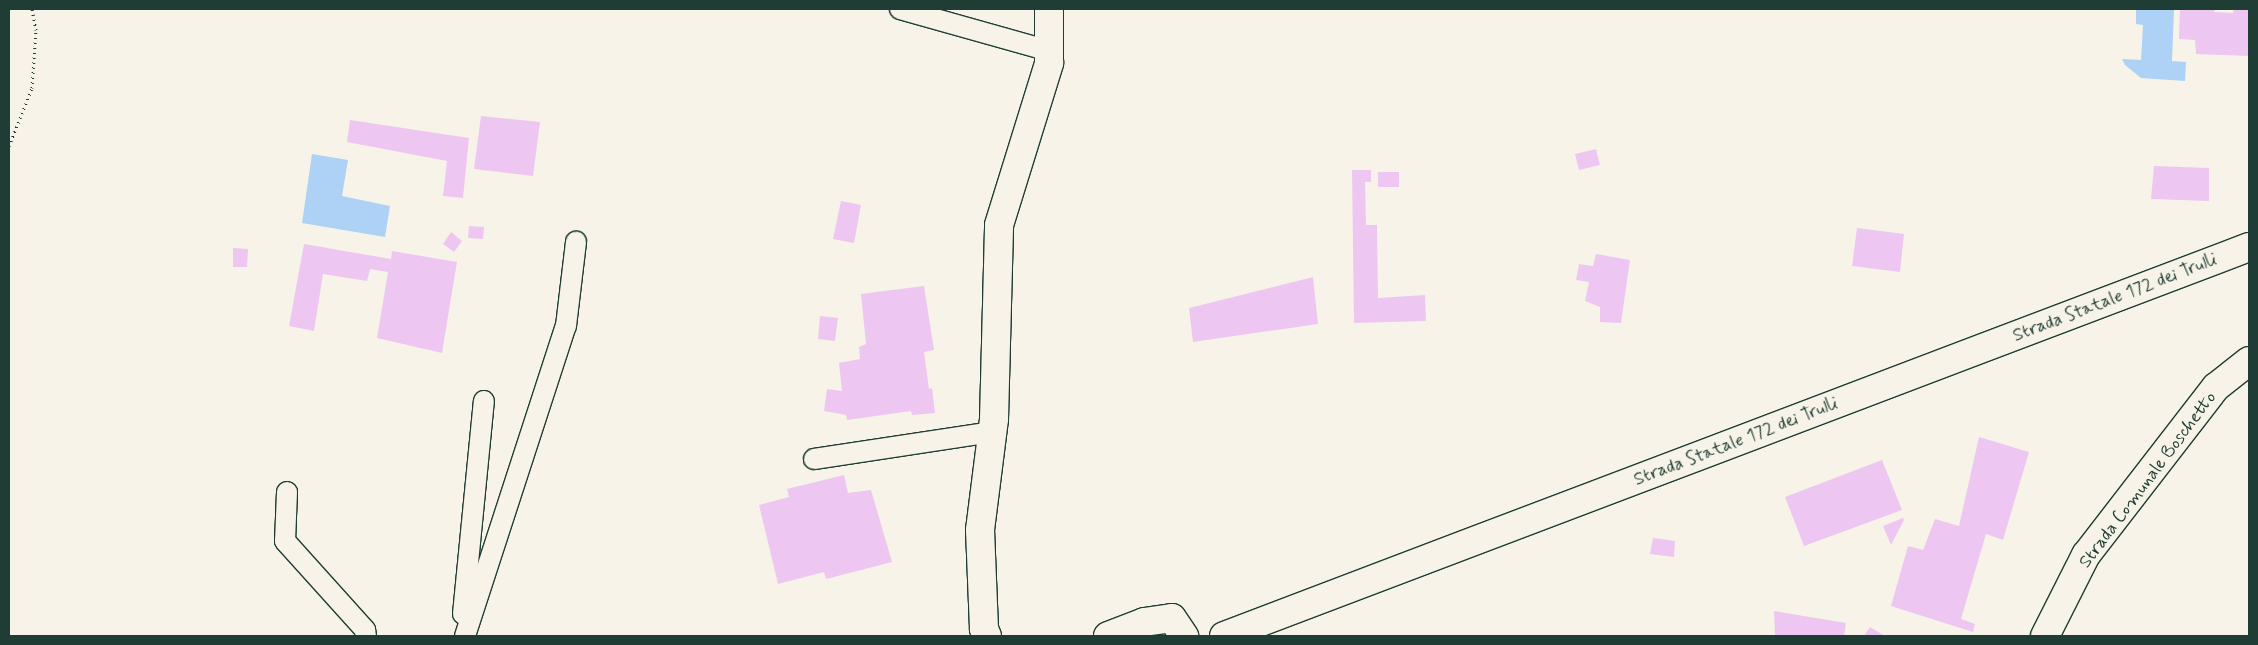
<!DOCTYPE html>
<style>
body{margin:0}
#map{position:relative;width:2258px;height:645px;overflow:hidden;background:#f7f3e8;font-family:Mynerve,sans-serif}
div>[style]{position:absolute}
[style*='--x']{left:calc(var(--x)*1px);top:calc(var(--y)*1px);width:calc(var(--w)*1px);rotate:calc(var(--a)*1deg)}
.water>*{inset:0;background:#add2f6}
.building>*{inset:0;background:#edc7f1}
.path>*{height:3px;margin-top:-1.5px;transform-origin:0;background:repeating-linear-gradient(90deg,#1f3d34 0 1px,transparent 0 5px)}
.roads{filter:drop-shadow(1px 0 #1f3d34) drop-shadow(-1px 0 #1f3d34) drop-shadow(0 1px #1f3d34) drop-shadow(0 -1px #1f3d34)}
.service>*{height:20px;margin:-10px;padding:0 10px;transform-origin:10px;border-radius:10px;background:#f7f3e8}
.minor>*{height:28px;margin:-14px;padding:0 14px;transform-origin:14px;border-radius:14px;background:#f7f3e8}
.primary>*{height:28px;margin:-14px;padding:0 14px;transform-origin:14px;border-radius:14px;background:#f7f3e8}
span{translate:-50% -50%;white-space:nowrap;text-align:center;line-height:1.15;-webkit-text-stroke:5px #f7f3e8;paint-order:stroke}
.street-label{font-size:18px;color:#1f3d34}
.frame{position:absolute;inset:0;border:10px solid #1f3d34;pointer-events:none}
</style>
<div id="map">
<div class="water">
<i style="clip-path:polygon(2136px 9px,2174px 9px,2172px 61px,2186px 62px,2185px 81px,2141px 78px,2125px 65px,2122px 59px,2141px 60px,2143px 25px,2136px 24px)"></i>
<i style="clip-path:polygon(312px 154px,348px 160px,342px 196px,390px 206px,385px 237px,302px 223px)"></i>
</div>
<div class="building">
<i style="clip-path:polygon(2180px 9px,2215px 9px,2214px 12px,2233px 13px,2234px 9px,2249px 9px,2249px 56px,2196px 54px,2195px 40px,2179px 39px)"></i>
<i style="clip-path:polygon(481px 116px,540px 122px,533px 176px,474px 169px)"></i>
<i style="clip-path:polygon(350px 120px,469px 138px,463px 198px,443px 196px,447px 161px,347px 142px)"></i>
<i style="clip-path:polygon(1596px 149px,1600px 165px,1579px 170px,1575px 154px)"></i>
<i style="clip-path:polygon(2154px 166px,2209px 168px,2209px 201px,2151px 199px)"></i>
<i style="clip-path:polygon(1352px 170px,1371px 170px,1371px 182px,1365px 182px,1366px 225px,1377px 225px,1378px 298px,1425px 295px,1426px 321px,1354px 323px)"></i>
<i style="clip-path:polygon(1378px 172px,1399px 172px,1399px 187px,1378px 187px)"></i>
<i style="clip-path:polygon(841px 201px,861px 205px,854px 243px,833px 239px)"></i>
<i style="clip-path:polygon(469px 226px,484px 227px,483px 239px,468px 238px)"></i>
<i style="clip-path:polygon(1857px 228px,1904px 234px,1900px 272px,1852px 266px)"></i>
<i style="clip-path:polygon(451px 232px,462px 241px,454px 252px,443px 244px)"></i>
<i style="clip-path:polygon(304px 244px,391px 259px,392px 251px,457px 262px,442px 353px,377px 338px,388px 272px,370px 269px,367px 281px,323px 274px,314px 331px,289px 326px)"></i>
<i style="clip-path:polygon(233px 248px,248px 249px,247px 267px,233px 267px)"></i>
<i style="clip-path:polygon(1596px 254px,1630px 260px,1621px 323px,1600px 322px,1600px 307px,1585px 301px,1589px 282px,1576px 280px,1579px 264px,1593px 266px)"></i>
<i style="clip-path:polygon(1313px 277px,1318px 324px,1193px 342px,1189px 308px)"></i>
<i style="clip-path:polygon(924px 286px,934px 350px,924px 352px,929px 389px,932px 388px,935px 413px,912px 415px,911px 411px,847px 420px,846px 415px,824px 411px,827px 389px,842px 391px,839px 363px,860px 359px,859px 347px,866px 344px,861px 294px)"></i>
<i style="clip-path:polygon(820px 316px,838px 318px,835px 341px,818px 339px)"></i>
<i style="clip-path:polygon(1979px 437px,2029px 452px,2003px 540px,1986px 534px,1961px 619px,1975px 624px,1973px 632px,1891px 606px,1908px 546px,1923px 550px,1935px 519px,1959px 526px)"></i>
<i style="clip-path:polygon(1882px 460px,1902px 510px,1804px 546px,1785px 497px)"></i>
<i style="clip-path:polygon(844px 475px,848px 493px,871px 490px,892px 562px,826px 579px,824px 572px,778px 584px,759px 505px,789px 497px,787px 489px)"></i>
<i style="clip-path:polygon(1903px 518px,1904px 520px,1891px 545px,1883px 526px)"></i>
<i style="clip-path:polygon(1653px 538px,1675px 541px,1674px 557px,1650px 554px)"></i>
<i style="clip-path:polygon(1774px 611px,1846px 623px,1844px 636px,1775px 636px)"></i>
<i style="clip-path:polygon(1870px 627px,1885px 636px,1864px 636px)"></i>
</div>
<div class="path">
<i style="--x:9;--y:146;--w:62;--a:-68.4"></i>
<i style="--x:32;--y:88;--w:58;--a:-86.1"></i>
<i style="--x:36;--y:30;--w:21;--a:-101"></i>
</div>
<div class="roads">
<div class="service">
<i style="--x:900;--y:9;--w:155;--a:15.7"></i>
<i style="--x:814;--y:459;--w:181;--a:-8.6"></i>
<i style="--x:287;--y:492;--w:49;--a:92.3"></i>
<i style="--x:285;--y:541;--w:120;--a:48"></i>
<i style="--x:365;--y:630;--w:6;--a:81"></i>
<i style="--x:463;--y:614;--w:214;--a:-84.4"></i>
<i style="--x:465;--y:636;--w:326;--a:-72"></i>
<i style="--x:566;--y:326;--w:85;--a:-83.2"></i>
</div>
<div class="minor">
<i style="--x:987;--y:636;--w:8;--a:-113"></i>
<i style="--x:984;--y:629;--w:99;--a:-92.3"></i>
<i style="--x:980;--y:530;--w:112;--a:-82.8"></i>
<i style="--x:994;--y:419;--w:194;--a:-88.5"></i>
<i style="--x:999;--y:225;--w:170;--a:-72.8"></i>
<i style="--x:1049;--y:63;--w:54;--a:-90"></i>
<i style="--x:1108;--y:636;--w:39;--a:-21"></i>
<i style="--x:1144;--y:622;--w:28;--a:-8"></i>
<i style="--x:1172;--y:618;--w:22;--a:56"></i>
<i style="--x:2045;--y:636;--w:91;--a:-63.2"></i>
<i style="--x:2086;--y:555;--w:212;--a:-52.3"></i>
<i style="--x:2216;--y:387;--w:42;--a:-38.2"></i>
</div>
<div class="primary">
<i style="--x:1224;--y:636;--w:1096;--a:-20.78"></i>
</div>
</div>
<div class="street-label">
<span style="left:2115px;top:298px;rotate:-21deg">Strada Statale 172 dei Trulli</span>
<span style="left:1736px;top:442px;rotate:-21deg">Strada Statale 172 dei Trulli</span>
<span style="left:2148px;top:480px;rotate:-53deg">Strada Comunale Boschetto</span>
</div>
<div class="frame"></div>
</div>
